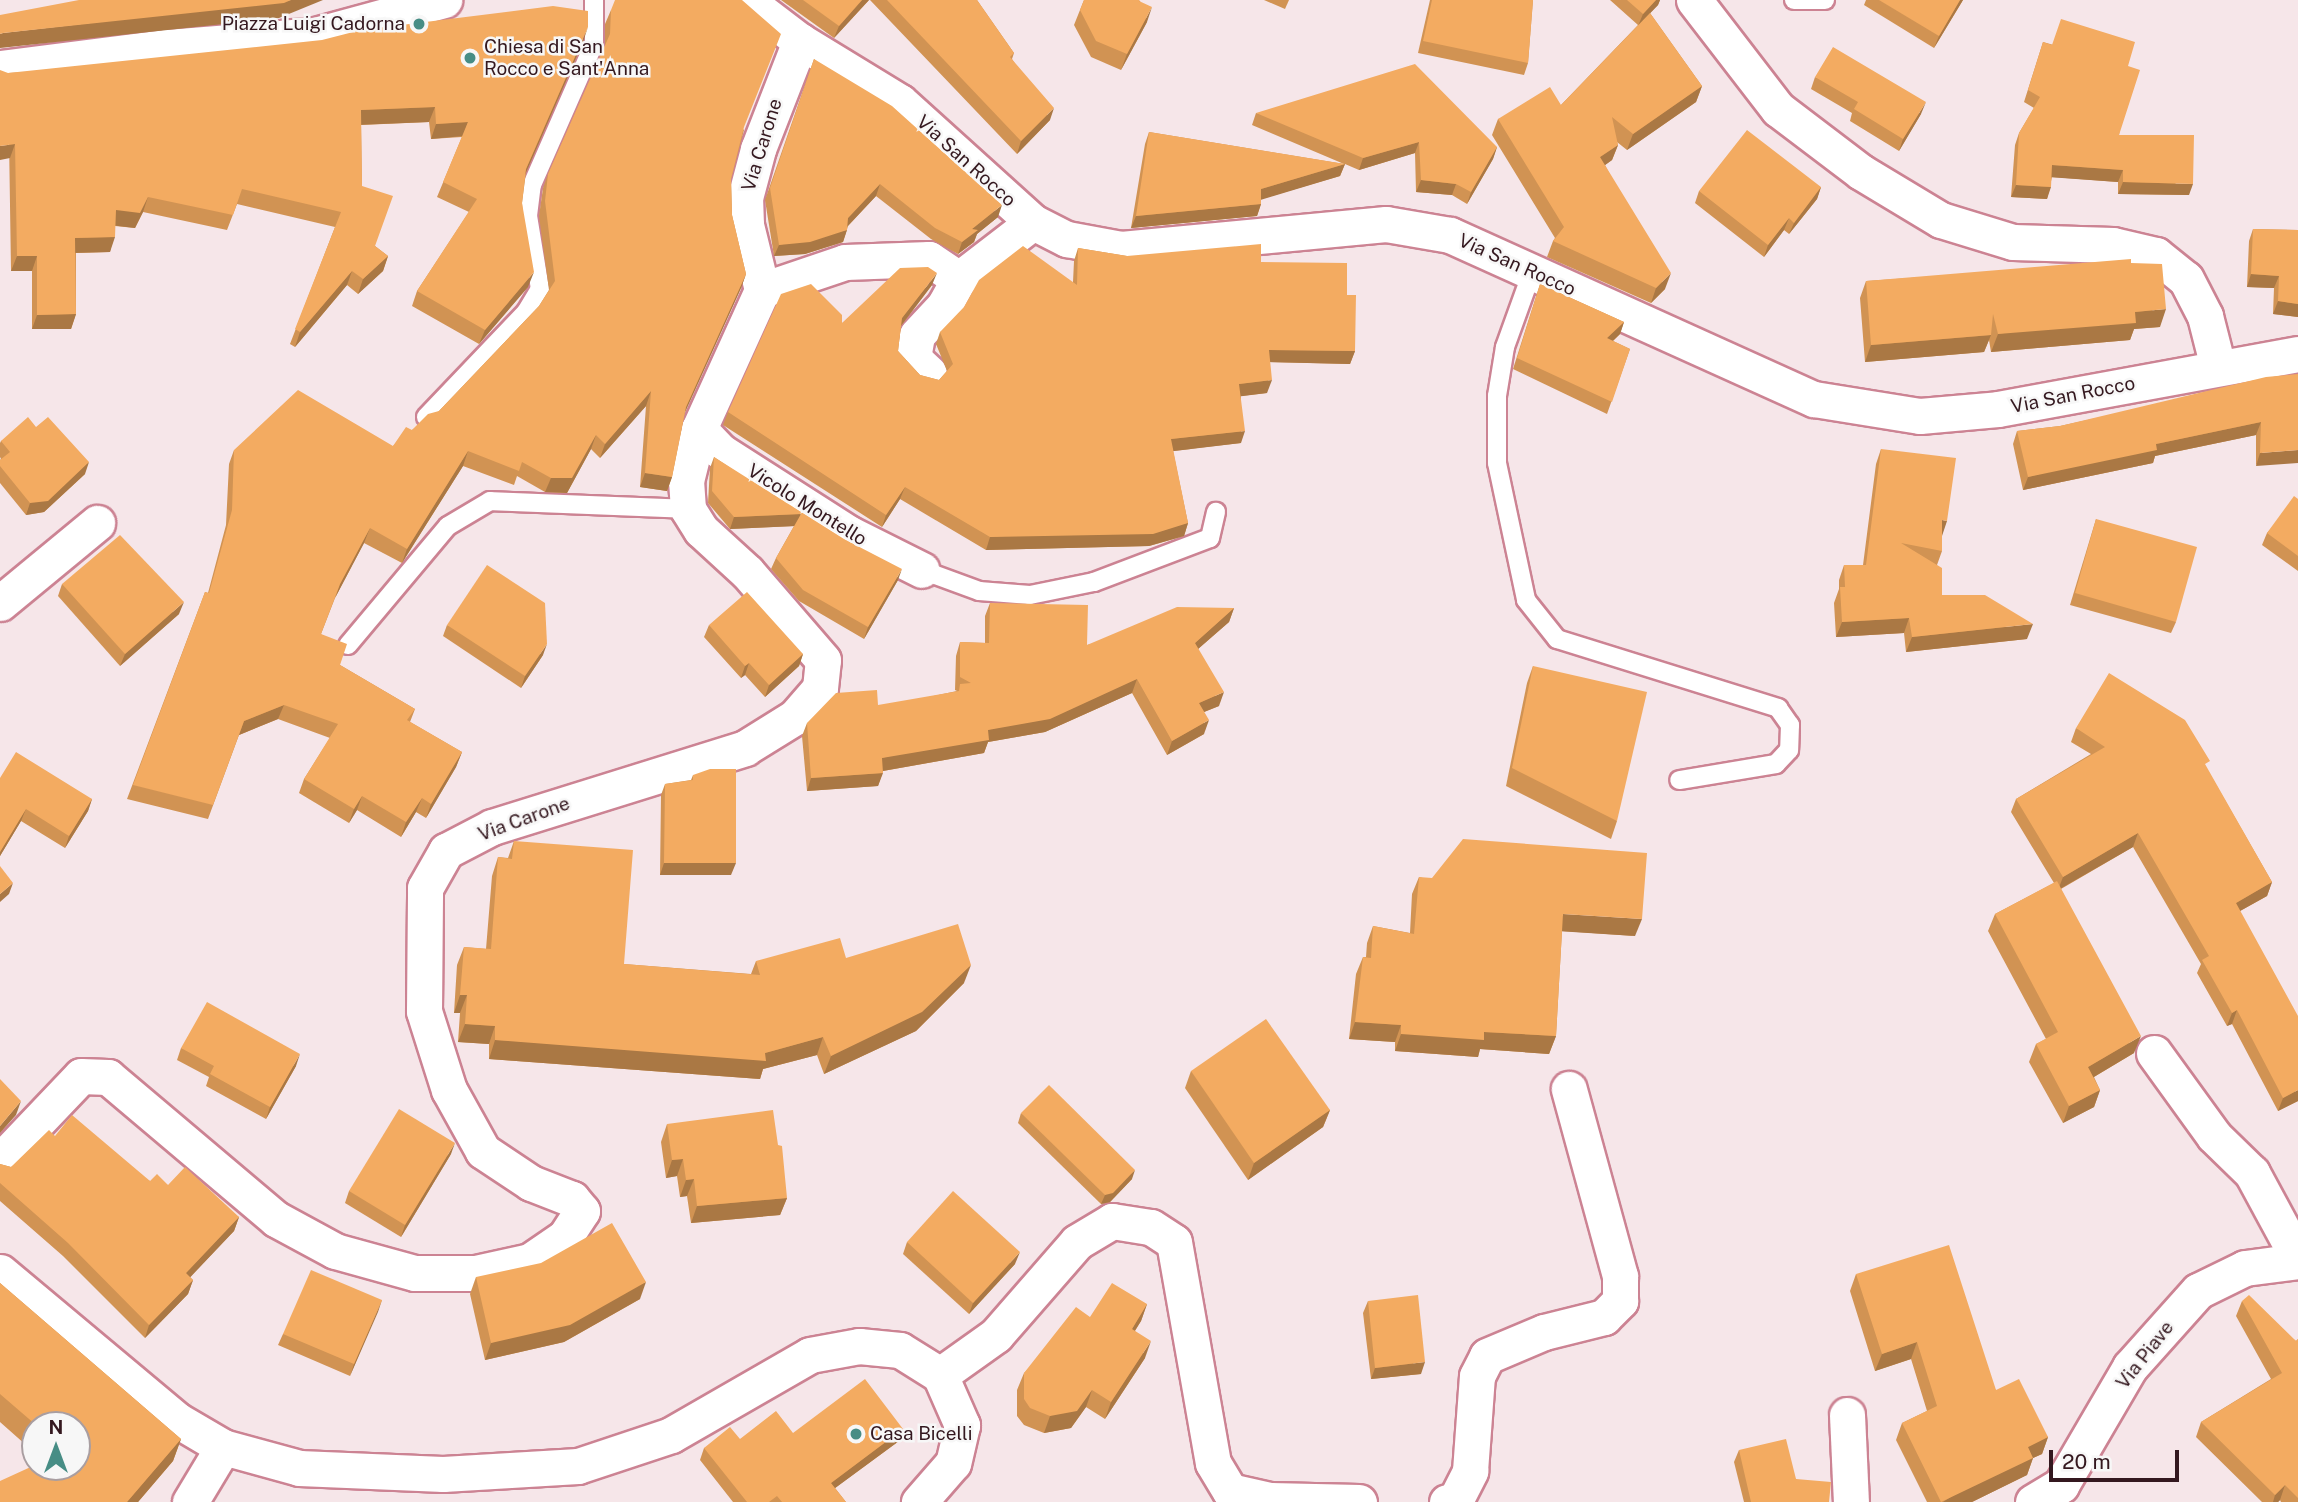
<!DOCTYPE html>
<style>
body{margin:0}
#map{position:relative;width:2298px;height:1502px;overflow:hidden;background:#f6e6e9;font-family:"Public Sans",sans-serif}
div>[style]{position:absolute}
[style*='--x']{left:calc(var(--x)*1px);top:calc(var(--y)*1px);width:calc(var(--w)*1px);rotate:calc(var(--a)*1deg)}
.roads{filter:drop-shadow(2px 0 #cc8393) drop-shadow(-2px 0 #cc8393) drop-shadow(0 2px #cc8393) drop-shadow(0 -2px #cc8393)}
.service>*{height:18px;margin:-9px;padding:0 9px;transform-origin:9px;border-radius:9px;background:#fff}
.minor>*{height:35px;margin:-17.5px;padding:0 17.5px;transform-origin:17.5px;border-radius:17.5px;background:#fff}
.wall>*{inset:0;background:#d19353}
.shaded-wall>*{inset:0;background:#aa7844}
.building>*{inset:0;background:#f3ab61}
.dots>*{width:19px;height:19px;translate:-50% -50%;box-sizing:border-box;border:4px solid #f7f7f7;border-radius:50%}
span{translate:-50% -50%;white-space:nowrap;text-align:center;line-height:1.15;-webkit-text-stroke:5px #f7f7f7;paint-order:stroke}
.poi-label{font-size:19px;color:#34181f}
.right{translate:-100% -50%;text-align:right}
.left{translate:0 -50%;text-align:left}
.street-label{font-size:19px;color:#34181f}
.north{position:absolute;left:21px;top:1411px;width:70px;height:70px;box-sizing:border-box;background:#f7f7f7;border:2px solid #a99ea1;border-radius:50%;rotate:0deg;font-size:19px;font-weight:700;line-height:28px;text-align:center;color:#34181f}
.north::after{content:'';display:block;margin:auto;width:24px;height:32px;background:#478d85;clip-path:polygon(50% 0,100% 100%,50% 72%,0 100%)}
.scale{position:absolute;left:2049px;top:1450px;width:130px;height:32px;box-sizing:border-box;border:4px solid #34181f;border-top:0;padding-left:9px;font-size:21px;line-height:24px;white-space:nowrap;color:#34181f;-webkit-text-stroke:5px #f7f7f7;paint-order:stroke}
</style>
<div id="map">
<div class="roads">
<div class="service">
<i style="--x:1794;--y:0;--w:31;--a:0"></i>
<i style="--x:1532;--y:272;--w:80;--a:109.8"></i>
<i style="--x:1505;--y:347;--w:50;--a:99.3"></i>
<i style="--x:1497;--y:396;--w:67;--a:90"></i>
<i style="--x:1497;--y:463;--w:140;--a:78"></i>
<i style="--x:1526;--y:600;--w:50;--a:51.5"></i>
<i style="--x:1557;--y:639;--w:232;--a:17.3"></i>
<i style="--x:1778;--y:708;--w:21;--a:55"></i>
<i style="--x:1790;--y:725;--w:25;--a:92"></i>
<i style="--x:1789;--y:750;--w:19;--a:133"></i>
<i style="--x:1776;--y:764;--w:98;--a:170.6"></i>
<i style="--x:426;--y:417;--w:145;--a:-46.4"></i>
<i style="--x:526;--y:312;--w:27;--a:-59"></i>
<i style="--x:540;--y:289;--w:74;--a:-99.3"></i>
<i style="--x:528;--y:216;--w:31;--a:-83"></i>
<i style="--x:532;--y:185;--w:154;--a:-66.3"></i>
<i style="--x:594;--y:44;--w:44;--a:-90"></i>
<i style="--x:922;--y:570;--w:61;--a:20.2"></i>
<i style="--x:979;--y:591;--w:51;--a:4.5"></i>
<i style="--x:1030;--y:595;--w:65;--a:-11.5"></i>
<i style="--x:1094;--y:582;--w:124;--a:-20.8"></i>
<i style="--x:1210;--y:538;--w:27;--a:-77"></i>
<i style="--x:348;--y:645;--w:155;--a:-50"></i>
<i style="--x:448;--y:526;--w:49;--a:-30.8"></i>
<i style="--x:490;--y:501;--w:198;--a:2.3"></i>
</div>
<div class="minor">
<i style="--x:746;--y:0;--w:68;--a:37.2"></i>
<i style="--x:800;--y:41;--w:117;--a:31.4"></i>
<i style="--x:900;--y:102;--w:179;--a:42.1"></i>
<i style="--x:1033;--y:222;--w:38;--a:27"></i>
<i style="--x:1067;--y:239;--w:55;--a:10.5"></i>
<i style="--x:1121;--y:249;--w:266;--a:-5.4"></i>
<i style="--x:1386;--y:224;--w:65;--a:9.8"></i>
<i style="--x:1450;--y:235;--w:399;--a:24.3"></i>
<i style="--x:1814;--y:399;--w:107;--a:9.1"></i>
<i style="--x:1920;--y:416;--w:78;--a:-5.1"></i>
<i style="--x:1998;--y:409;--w:305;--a:-10.4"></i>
<i style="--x:1694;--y:0;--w:138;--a:52.4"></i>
<i style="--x:1778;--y:109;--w:104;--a:37.2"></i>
<i style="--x:1861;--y:172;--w:93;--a:31"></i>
<i style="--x:1941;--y:220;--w:75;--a:17"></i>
<i style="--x:2013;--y:242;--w:100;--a:1.7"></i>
<i style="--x:2113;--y:245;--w:44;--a:13.1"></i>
<i style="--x:2156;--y:255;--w:38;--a:39"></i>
<i style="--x:2186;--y:279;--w:42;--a:62.8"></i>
<i style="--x:2205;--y:316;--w:53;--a:75.7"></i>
<i style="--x:0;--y:68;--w:168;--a:-7.2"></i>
<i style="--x:167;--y:47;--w:148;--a:-4.6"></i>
<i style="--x:315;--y:35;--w:134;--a:-15.2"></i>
<i style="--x:762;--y:290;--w:88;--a:-18.6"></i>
<i style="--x:845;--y:262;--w:84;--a:-2"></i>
<i style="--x:929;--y:259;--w:36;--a:34"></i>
<i style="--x:959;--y:279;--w:93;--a:-37.6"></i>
<i style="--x:929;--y:373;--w:22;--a:-137"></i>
<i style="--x:913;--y:358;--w:23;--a:-80"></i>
<i style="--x:917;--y:335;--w:40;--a:-47"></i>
<i style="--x:944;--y:306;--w:31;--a:-61"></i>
<i style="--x:699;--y:429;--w:30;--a:46"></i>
<i style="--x:720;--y:451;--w:154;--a:32.6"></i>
<i style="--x:850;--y:534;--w:80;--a:26.6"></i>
<i style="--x:0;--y:603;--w:126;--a:-39.5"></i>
<i style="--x:2154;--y:1053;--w:102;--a:54.1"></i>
<i style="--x:2214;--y:1136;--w:53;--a:44.2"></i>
<i style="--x:2252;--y:1173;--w:97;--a:61.6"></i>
<i style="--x:0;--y:1161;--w:117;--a:-46.4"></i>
<i style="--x:81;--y:1076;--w:27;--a:2"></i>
<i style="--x:108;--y:1077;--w:220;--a:40.2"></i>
<i style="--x:276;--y:1219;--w:67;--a:28.5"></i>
<i style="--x:335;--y:1251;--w:83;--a:15.4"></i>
<i style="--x:415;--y:1273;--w:60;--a:0"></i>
<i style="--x:475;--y:1273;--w:56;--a:-12.3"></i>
<i style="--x:530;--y:1261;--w:42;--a:-34.4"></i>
<i style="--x:565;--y:1237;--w:31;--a:-57"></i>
<i style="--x:582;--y:1211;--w:16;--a:-130"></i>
<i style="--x:572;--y:1199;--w:44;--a:-158.7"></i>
<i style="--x:531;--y:1183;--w:58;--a:-146.3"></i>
<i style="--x:483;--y:1151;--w:70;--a:-119.1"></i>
<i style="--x:449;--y:1090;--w:83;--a:-107.6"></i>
<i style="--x:424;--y:1011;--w:123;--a:-89.5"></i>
<i style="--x:425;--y:888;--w:43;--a:-60.4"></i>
<i style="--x:446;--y:851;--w:52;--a:-27.6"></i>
<i style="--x:492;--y:827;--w:265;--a:-17.3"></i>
<i style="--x:745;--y:748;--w:59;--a:-31.8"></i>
<i style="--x:795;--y:717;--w:38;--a:-49"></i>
<i style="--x:820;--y:688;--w:28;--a:-84"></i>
<i style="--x:823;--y:660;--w:116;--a:-130.8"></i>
<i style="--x:747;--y:572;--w:62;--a:-137.6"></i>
<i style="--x:701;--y:530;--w:25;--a:-122"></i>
<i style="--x:688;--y:509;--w:28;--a:-94"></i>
<i style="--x:686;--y:481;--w:54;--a:-76"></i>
<i style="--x:699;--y:429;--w:153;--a:-65.6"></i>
<i style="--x:762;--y:290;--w:67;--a:-103.8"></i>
<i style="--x:746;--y:225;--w:27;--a:-92"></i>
<i style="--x:745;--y:198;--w:51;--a:-75.1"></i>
<i style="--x:758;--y:149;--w:116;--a:-68.7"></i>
<i style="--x:0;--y:1272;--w:231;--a:39.9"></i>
<i style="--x:177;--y:1420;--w:53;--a:30.4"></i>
<i style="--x:223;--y:1447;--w:79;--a:15.4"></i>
<i style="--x:299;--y:1468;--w:144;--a:2.4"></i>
<i style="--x:443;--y:1474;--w:135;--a:-3.4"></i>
<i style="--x:578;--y:1466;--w:98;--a:-18.4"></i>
<i style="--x:671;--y:1435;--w:160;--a:-29.9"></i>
<i style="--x:810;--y:1355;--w:50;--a:-10.4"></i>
<i style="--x:859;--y:1346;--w:41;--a:5.6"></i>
<i style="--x:900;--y:1350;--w:47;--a:32"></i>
<i style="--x:940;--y:1375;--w:55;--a:66.3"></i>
<i style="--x:962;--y:1425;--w:39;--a:103"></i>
<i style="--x:953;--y:1463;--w:52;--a:131.1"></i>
<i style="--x:940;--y:1375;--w:69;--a:-35.5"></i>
<i style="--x:996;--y:1335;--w:123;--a:-48.9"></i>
<i style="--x:1077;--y:1242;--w:41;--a:-31"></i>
<i style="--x:1112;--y:1221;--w:39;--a:9"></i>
<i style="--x:1151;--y:1227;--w:27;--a:33"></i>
<i style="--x:1174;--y:1242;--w:224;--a:80"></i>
<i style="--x:1213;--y:1463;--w:33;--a:59"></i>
<i style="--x:1230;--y:1491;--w:41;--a:12.7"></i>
<i style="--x:1270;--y:1500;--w:89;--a:1.3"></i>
<i style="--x:1847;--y:1415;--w:87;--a:87.4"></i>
<i style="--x:190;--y:1502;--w:64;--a:-59"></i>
<i style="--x:1447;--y:1502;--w:8;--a:-7"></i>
<i style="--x:1455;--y:1501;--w:34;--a:-63"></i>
<i style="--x:1470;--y:1471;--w:95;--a:-85.8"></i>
<i style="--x:1477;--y:1376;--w:22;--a:-63"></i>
<i style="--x:1487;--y:1356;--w:62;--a:-22.8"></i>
<i style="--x:1544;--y:1332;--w:62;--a:-14"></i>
<i style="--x:1604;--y:1317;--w:23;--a:-45"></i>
<i style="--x:1620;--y:1301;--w:25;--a:-90"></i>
<i style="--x:1620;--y:1276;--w:194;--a:-105.3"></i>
<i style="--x:2033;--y:1502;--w:33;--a:-31"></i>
<i style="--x:2061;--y:1485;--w:137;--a:-59.7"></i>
<i style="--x:2130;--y:1367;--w:102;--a:-48.2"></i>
<i style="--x:2198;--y:1291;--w:52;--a:-26.1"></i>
<i style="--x:2245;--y:1268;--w:53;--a:-7.5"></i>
</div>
</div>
<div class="wall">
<i style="clip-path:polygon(781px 0,869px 0,834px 38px)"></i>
<i style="clip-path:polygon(870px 0,977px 0,1014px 53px,1012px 59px,1050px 120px,1017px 154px)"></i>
<i style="clip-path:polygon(1084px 0,1140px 1px,1147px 22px,1121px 70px,1091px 57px,1074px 25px)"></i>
<i style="clip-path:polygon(1264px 0,1289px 0,1285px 9px)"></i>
<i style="clip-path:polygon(1430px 0,1533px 0,1528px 63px,1524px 75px,1418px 53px)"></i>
<i style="clip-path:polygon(1610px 0,1660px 0,1658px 5px,1650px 13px,1702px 86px,1696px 102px,1627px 150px,1617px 142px,1618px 145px,1612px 160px,1605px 165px,1665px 289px,1651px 303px,1547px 257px,1553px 241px,1555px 238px,1492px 135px,1498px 119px,1561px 105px,1638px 25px)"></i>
<i style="clip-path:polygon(1866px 0,1963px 0,1934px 48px,1864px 5px)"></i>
<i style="clip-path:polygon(611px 10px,744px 130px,731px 179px,732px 215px,746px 274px,741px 288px,685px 412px,672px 477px,667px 491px,640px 487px,646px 406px,600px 458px,591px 449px,567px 493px,545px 492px,517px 476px,514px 485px,463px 466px,402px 563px,364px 543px,335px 598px,321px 634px,340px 665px,415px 709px,410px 722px,462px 752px,456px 767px,426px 818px,416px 812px,401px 837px,357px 810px,349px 823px,299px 793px,304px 779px,330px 738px,278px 719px,239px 735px,208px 819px,127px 799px,205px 592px,208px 593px,226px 525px,229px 464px,234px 450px,393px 446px,412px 430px,439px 411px,539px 306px,549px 290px,539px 216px,543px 188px,548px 174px,605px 46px,605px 24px)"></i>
<i style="clip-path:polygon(583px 42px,526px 172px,522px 203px,528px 287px,479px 344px,412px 306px,417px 291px,469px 212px,437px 197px,462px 137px,431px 139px,429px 122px,361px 125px,362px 186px,375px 246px,388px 256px,383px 271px,358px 294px,347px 285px,295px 347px,290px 344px,335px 227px,237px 204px,227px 230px,143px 212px,135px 228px,115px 226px,110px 252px,76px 253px,76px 314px,71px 329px,32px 329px,32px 271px,11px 271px,8px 73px)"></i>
<i style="clip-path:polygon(2043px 42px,2128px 66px,2119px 135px,2189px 195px,2118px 194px,2118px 182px,2052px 177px,2047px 199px,2011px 197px,2015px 145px,2019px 133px,2034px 108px,2024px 102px)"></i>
<i style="clip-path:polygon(814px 59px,998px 217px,977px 234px,974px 242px,958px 254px,931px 239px,876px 196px,848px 226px,843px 242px,805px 254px,774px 256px,765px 200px)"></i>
<i style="clip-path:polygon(1815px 77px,1921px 114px,1899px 151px,1850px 121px,1852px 113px,1811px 89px)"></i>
<i style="clip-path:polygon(1256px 113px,1497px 147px,1493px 159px,1467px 204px,1452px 195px,1416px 192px,1415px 153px,1359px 170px,1345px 164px,1340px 176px,1261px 199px,1261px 204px,1257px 216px,1131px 228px,1145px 144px,1149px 132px,1344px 164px,1252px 125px)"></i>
<i style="clip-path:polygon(1821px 187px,1817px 199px,1789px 234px,1784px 230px,1764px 257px,1695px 203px,1699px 191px)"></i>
<i style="clip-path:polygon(2253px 229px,2298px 230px,2298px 317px,2273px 314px,2274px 288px,2247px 287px,2249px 241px)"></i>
<i style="clip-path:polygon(1078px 248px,1127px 256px,1261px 262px,1347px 295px,1355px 351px,1350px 364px,1270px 362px,1267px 393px,1241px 396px,1241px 443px,1173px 451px,1188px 523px,1184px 536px,1149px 546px,986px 550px,900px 499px,882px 527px,723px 425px,728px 412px,842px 323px,932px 285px,901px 326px,898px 351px,920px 375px,939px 380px,947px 371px,936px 344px,940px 332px,1073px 282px,1074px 261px)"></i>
<i style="clip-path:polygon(2131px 263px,2160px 327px,2134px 329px,2130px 340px,1991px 352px,1989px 340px,1984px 352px,1865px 362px,1860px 298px,1866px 281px)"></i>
<i style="clip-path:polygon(1540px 284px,1624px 322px,1620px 334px,1613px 341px,1630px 349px,1607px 414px,1513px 369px)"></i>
<i style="clip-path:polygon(2298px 374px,2256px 466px,2256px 435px,2155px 456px,2153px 463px,2023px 490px,2013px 444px,2017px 431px,2060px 426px)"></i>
<i style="clip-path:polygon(36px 427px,85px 474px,44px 512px,26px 515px,0 483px,0 460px,1px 459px,0 457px,0 443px,1px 441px)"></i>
<i style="clip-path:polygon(1881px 449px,1942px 536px,1942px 551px,1937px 565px,1942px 595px,2027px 639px,1906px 652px,1904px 633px,1836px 637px,1834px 603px,1839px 589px,1839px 580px,1844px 565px,1863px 565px,1876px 464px)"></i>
<i style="clip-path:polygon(714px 457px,898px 580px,864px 639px,799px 601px,771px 569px,776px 558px,794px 526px,730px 529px,708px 503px,710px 468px)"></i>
<i style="clip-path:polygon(2298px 499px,2298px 571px,2262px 545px,2267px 533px)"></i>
<i style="clip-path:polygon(2096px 519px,2176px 622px,2171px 633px,2070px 605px)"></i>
<i style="clip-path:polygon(62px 584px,179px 614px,120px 666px,58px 596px)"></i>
<i style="clip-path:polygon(990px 603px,1087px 645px,1234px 608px,1229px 622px,1198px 649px,1219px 706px,1204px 712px,1204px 734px,1167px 755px,1132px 693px,1045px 732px,988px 742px,984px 753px,883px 771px,878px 786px,807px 791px,802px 736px,807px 723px,957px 691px,955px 690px,956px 656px,960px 642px,985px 643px,985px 616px)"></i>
<i style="clip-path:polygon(447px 625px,543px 655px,521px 688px,443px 636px)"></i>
<i style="clip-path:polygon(709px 625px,803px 654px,799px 666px,765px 697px,745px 675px,741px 678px,704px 637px)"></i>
<i style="clip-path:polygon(1533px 666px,1617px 821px,1611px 839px,1506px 786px,1527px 683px)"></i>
<i style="clip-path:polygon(2076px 728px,2207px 769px,2272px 882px,2267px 896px,2240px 911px,2298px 1101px,2278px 1111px,2232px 1024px,2227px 1026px,2197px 973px,2201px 964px,2133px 847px,2061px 889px,2134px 1053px,2094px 1077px,2100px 1090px,2094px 1107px,2063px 1123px,2029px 1062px,2036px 1044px,2046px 1039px,1988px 931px,1995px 914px,2054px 883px,2011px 812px,2016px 799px,2091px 754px,2071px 742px)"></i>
<i style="clip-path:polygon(693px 775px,731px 875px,660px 875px,661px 795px,665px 784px,691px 780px)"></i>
<i style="clip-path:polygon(0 778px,92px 799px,88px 811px,65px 848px,21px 821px,0 856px)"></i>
<i style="clip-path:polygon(514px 841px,624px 964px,751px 974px,756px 961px,846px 958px,964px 983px,916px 1031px,824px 1074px,817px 1055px,763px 1069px,760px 1079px,489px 1059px,489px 1044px,458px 1042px,460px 1013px,454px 1013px,457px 965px,464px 947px,486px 949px,492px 876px,498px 857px,508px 858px)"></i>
<i style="clip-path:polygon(1419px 877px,1635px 936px,1562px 931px,1556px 1036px,1549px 1054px,1480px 1049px,1478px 1057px,1395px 1051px,1395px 1042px,1349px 1039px,1356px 974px,1363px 957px,1366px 957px,1367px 943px,1373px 926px,1410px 933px,1412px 894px)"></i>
<i style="clip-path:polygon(181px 1048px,296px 1066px,266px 1119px,206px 1086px,209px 1077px,177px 1060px)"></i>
<i style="clip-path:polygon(1191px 1071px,1330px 1110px,1323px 1127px,1248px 1180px,1185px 1088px)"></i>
<i style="clip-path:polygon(1021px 1113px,1132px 1179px,1110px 1202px,1101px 1204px,1018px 1123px)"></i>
<i style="clip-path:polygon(667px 1124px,787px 1198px,780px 1215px,691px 1223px,687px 1196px,680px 1197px,677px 1176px,666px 1178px,661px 1142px)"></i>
<i style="clip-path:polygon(55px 1136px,150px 1181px,168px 1185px,239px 1217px,234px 1231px,190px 1277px,193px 1280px,188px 1294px,145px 1338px,63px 1256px,0 1201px,0 1164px,11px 1167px)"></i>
<i style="clip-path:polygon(451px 1154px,401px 1237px,345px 1203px,349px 1191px)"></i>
<i style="clip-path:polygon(907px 1242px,1015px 1264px,969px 1314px,903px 1254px)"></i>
<i style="clip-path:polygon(1856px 1274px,1996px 1390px,2048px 1437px,2042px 1454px,2033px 1458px,2027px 1475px,1972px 1502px,1927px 1502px,1896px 1440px,1902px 1423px,1927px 1411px,1911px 1359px,1875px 1371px,1850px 1291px)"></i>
<i style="clip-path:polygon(476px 1277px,640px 1299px,564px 1342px,485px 1360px,470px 1294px)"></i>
<i style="clip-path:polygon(0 1283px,181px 1439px,173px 1461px,138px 1502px,0 1502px,77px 1467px,77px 1425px,35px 1425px,35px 1453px,0 1422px)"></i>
<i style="clip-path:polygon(382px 1300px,350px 1376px,278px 1345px,283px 1334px)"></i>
<i style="clip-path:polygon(1368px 1301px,1421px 1374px,1371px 1379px,1363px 1313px)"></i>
<i style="clip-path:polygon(2242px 1301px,2296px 1341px,2298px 1339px,2298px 1502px,2281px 1502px,2280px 1500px,2278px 1502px,2262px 1502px,2196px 1437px,2201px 1422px,2271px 1379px,2236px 1316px)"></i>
<i style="clip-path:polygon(1147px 1304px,1141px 1321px,1135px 1331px,1145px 1358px,1105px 1419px,1086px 1407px,1071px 1428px,1044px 1433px,1024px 1425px,1017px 1416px,1017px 1390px,1024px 1373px,1090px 1317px)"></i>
<i style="clip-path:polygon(903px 1429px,899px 1441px,835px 1488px,846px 1502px,733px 1502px,700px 1460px,704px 1448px,740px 1439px,793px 1433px)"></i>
<i style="clip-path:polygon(1739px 1450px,1796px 1479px,1829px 1502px,1744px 1502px,1734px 1462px)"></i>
</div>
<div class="shaded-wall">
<i style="clip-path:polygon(291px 0,323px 0,279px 18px,0 48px,0 34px,3px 33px)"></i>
<i style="clip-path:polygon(862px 0,869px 0,834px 38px,839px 26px)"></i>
<i style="clip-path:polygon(1656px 0,1660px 0,1658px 5px,1638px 26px,1643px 14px)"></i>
<i style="clip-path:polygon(1960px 0,1963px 0,1934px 48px,1939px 36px)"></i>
<i style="clip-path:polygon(1152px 7px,1147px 22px,1121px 70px,1127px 54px)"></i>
<i style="clip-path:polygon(588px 27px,583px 42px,521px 184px,526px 169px)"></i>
<i style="clip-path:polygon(1702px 86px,1696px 102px,1627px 150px,1633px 134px)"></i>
<i style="clip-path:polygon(1926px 102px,1921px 114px,1899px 151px,1903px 139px)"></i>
<i style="clip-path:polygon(435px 107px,429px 122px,355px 125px,361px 110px)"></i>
<i style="clip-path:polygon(1054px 108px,1050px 120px,1017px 154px,1021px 141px)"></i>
<i style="clip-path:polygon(468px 122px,463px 136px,431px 139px,436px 124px)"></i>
<i style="clip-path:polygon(1419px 142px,1415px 153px,1359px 170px,1363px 158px)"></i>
<i style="clip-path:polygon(15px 144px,10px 158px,0 160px,0 146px)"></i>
<i style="clip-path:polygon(1618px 145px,1612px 160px,1594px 173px,1600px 157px)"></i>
<i style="clip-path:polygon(1497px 147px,1493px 159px,1467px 204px,1471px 192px)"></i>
<i style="clip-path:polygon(1345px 164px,1340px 176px,1257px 201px,1261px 189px)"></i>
<i style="clip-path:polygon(2052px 165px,2123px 170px,2118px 182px,2048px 177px)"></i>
<i style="clip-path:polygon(1421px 180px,1456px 184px,1452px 195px,1416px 192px)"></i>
<i style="clip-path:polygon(2123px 182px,2193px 184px,2189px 195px,2118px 194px)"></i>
<i style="clip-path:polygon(880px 184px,876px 196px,844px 230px,848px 218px)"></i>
<i style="clip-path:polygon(2016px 185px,2051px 187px,2047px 199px,2011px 197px)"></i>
<i style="clip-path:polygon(1821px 187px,1817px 199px,1789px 234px,1794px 223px)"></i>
<i style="clip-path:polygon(148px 197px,143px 212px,135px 228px,110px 225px,116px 210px)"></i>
<i style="clip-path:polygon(1261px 204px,1257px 216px,1131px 228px,1136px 216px)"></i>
<i style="clip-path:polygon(1002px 205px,998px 217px,977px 234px,974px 242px,958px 254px,962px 242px,972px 229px)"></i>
<i style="clip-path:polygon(1789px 218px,1784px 230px,1764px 257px,1768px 245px)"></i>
<i style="clip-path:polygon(847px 230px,843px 242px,805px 254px,774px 256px,779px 245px)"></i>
<i style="clip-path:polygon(115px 237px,110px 252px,70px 253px,75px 238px)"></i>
<i style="clip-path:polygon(17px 256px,37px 256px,32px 271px,11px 271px)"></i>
<i style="clip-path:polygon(388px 256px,383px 271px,358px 294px,363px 279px)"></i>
<i style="clip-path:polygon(352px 271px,347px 285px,295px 347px,300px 332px)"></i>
<i style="clip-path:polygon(534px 272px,528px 287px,479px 344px,485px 330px)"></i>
<i style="clip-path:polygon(937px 273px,932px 285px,897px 331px,902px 318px)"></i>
<i style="clip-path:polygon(1671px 273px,1665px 289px,1651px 303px,1656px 288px)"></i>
<i style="clip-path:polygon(746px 274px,741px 288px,681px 421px,686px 407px)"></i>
<i style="clip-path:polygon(2251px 274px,2279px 276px,2274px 288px,2247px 287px)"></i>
<i style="clip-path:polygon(2278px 301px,2298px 304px,2298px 317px,2273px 314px)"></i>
<i style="clip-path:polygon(2166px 309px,2160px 327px,2134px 329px,2130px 340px,1991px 352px,1998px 334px,2135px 312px)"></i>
<i style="clip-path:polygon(76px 314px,71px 329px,32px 329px,37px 315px)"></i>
<i style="clip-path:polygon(1624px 322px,1620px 334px,1603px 350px,1607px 338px)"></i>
<i style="clip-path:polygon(1991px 335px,1984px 352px,1865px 362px,1871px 345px)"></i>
<i style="clip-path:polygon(1269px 350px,1355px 351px,1350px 364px,1264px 362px)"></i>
<i style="clip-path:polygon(1272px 380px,1267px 393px,1235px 397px,1239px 384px)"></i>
<i style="clip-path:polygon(651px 391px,646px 406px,600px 458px,605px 444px)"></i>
<i style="clip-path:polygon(2261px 422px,2256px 435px,2155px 456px,2153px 463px,2023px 490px,2028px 477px,2156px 444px)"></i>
<i style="clip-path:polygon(1245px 431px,1241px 443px,1166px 452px,1171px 439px)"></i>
<i style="clip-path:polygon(596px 435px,591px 449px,567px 493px,545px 492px,551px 478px)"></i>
<i style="clip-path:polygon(2298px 450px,2298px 463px,2256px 466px,2260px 453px)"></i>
<i style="clip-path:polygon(468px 451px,463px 466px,402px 563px,407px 549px)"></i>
<i style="clip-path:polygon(89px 462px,85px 474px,44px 512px,26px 515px,30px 503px)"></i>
<i style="clip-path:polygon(645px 473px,672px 477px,667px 491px,640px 487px)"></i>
<i style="clip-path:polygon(905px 487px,900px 499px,882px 527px,886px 515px)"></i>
<i style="clip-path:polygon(801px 514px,796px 526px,730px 529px,734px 517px)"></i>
<i style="clip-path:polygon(1942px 520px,1947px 521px,1942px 536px)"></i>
<i style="clip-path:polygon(1188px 523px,1184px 536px,1149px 546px,986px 550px,990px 537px)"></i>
<i style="clip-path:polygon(370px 528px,364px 543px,335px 598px,340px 584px)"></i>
<i style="clip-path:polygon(902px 569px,898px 580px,864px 639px,868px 627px)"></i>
<i style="clip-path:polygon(184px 602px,179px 614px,120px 666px,125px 654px)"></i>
<i style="clip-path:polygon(1234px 608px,1229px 622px,1190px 656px,1195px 643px)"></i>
<i style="clip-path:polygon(1909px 618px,1904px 633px,1836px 637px,1842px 622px)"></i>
<i style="clip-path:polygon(2033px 624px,2027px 639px,1906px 652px,1912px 637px)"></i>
<i style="clip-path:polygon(547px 644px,543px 655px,521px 688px,525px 676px)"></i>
<i style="clip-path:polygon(803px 654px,799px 666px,765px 697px,769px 685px)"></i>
<i style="clip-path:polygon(749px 663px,745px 675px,741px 678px,745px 666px)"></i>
<i style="clip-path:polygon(1137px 679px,1132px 693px,1045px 732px,988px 742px,984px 753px,877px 772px,882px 758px,988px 730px)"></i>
<i style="clip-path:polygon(1224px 692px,1219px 706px,1194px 716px,1199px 703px)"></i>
<i style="clip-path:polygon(284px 705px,278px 719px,239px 735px,244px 721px)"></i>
<i style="clip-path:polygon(1209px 720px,1204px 734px,1167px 755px,1172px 741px)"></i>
<i style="clip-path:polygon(462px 752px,456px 767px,426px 818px,431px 804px)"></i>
<i style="clip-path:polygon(883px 773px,878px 786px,807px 791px,811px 778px)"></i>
<i style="clip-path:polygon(362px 796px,357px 810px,349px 823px,354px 809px)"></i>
<i style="clip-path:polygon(422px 798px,416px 812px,401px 837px,406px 822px)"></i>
<i style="clip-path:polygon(92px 799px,88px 811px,65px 848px,69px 836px)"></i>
<i style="clip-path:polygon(26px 809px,21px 821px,0 856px,0 852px)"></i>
<i style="clip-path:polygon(2138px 833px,2133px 847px,2058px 890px,2063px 877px)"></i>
<i style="clip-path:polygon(664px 863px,736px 863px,731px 875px,660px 875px)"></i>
<i style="clip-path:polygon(2272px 882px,2267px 896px,2231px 916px,2236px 903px)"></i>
<i style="clip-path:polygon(13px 883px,9px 894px,0 902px,0 894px)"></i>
<i style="clip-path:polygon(1563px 914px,1642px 919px,1635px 936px,1557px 931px)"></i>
<i style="clip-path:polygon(971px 965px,964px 983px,916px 1031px,824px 1074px,831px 1056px)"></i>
<i style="clip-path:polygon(460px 995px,467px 995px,460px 1013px,454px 1013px)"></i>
<i style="clip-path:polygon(2237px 1010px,2232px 1024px,2227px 1026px,2232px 1013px)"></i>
<i style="clip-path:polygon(1355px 1022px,1401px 1025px,1395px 1042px,1349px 1039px)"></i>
<i style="clip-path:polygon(465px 1024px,495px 1026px,489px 1044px,458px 1042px)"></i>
<i style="clip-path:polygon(1484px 1032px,1556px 1036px,1549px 1054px,1480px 1049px,1478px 1057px,1395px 1051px,1401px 1034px)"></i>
<i style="clip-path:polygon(2141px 1036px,2134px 1053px,2082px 1084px,2088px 1067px)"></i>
<i style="clip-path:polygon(823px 1037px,817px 1055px,763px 1069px,760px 1079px,489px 1059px,495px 1040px,765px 1053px)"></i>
<i style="clip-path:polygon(300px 1054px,296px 1066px,266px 1119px,270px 1107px)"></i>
<i style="clip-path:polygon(2100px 1090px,2094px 1107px,2063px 1123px,2069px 1106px)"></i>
<i style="clip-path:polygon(2298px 1090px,2298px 1101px,2278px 1111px,2283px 1098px)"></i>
<i style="clip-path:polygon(21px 1101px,16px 1115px,0 1133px,0 1126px)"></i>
<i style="clip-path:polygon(1330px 1110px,1323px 1127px,1248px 1180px,1254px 1163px)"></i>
<i style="clip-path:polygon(455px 1143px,451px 1154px,401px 1237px,405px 1225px)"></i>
<i style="clip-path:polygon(683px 1159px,677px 1176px,666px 1178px,672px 1160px)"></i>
<i style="clip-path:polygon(1135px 1170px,1132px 1179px,1110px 1202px,1101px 1204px,1105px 1195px)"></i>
<i style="clip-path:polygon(694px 1179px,687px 1196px,680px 1197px,686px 1180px)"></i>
<i style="clip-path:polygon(787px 1198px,780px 1215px,691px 1223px,697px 1206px)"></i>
<i style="clip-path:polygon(239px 1217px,234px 1231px,181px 1287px,186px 1273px)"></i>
<i style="clip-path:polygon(1020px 1252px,1015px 1264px,969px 1314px,973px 1303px)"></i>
<i style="clip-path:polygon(193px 1280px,188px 1294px,145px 1338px,149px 1325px)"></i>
<i style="clip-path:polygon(646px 1282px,640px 1299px,564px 1342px,485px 1360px,491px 1343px)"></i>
<i style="clip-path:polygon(382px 1300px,378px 1312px,350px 1376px,354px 1364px)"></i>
<i style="clip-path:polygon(1147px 1304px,1141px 1321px,1125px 1346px,1132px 1329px)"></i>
<i style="clip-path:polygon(1151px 1341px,1145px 1358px,1105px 1419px,1111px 1402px)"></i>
<i style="clip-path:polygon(1917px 1342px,1911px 1359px,1875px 1371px,1882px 1354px)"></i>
<i style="clip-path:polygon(1425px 1362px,1421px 1374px,1371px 1379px,1375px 1368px)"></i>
<i style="clip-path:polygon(1092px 1390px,1086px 1407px,1071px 1428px,1044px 1433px,1050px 1416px)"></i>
<i style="clip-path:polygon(903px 1429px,899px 1441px,827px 1494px,831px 1483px)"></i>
<i style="clip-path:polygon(2048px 1437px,2042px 1454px,2033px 1458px,2027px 1475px,1972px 1502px,1943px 1502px,2028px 1447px)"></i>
<i style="clip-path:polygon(181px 1439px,173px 1461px,138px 1502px,127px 1502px)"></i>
<i style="clip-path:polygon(2285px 1485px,2280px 1500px,2278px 1502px,2273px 1502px,2275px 1495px)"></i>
</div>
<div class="building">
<i style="clip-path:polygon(79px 0,291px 0,284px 3px,3px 33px,0 34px,0 15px)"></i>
<i style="clip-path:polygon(615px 0,742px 0,781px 34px,744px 127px,731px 179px,732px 215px,746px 274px,686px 407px,672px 477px,645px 473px,651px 391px,605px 444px,596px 435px,572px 478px,551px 478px,522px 462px,519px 471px,468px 451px,407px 549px,370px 528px,340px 584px,321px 634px,347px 644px,340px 665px,415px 709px,407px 720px,462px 752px,431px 804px,422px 798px,406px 822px,362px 796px,354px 809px,304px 779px,338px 724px,284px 705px,244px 721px,213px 805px,133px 785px,205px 592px,209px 593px,232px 510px,234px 450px,298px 390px,393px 446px,406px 427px,412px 430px,428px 414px,439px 411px,539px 306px,555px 281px,545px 201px,548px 174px,610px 34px,611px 10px)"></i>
<i style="clip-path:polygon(803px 0,862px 0,839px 26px)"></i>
<i style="clip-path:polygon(887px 0,977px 0,1014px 53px,1010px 57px,1054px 108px,1021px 141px)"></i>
<i style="clip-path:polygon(1084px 0,1140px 0,1139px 1px,1152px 7px,1127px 54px,1096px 41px,1080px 10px)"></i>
<i style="clip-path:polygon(1432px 0,1533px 0,1528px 63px,1423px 41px)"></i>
<i style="clip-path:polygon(1627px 0,1656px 0,1643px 14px)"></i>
<i style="clip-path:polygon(1879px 0,1960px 0,1939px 36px)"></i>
<i style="clip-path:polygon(553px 6px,588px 11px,588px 27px,526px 169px,522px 203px,534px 272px,485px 330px,417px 291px,477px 199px,443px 182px,468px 122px,436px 124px,435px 107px,361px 110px,362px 186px,393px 196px,375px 246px,388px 256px,363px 279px,352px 271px,300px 332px,295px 329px,341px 212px,242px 189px,233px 215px,148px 197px,140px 213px,116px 210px,115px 237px,75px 238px,76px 314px,37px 315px,37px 256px,17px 256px,15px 144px,0 146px,0 70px,8px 73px,322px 40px,361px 30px)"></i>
<i style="clip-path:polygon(1650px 13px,1702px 86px,1633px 134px,1612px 117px,1618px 145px,1600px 157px,1671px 273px,1656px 288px,1553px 241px,1564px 227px,1498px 119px,1550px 87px,1561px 105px)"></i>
<i style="clip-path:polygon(2061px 19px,2135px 42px,2128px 66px,2140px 70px,2119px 135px,2194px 135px,2193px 184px,2123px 182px,2123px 170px,2052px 165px,2051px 187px,2016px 185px,2019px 133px,2040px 97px,2028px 90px,2043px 42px,2052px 45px)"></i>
<i style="clip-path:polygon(1833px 47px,1926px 102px,1903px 139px,1854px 109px,1858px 102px,1815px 77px)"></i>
<i style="clip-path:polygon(814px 59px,892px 106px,1002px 205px,972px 229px,978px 230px,962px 242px,935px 228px,880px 184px,848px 218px,847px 230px,810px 242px,779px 245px,770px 188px)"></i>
<i style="clip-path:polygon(1415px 64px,1497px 147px,1471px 192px,1456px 184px,1421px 180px,1419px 142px,1363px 158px,1256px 113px)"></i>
<i style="clip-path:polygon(1747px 130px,1821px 187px,1794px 223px,1789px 218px,1768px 245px,1699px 191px)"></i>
<i style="clip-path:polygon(1149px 132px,1345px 164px,1261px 189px,1261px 204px,1136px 216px)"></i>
<i style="clip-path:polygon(2253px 229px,2298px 230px,2298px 304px,2278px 301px,2279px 276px,2251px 274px)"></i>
<i style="clip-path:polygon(1261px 244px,1261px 262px,1347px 263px,1347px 295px,1356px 295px,1355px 351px,1269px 350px,1272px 380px,1239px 384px,1245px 431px,1171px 439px,1188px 523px,1153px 534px,990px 537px,905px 487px,886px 515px,728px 412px,781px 294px,811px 284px,842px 315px,842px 323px,900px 268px,928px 267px,937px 273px,902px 318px,898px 351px,920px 375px,939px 380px,953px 364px,940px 332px,964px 307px,979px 280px,1023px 246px,1077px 285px,1078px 248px,1127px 256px)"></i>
<i style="clip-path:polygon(2131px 259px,2131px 263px,2162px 264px,2166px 309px,2135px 312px,2136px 323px,1998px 334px,1993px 314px,1991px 335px,1871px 345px,1866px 281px)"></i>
<i style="clip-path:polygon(1540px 284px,1624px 322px,1607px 338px,1630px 349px,1612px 402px,1517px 358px)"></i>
<i style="clip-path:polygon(2298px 374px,2298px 450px,2260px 453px,2261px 422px,2156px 444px,2157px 450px,2028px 477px,2017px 431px,2060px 426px,2266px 377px)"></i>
<i style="clip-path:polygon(28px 417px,36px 427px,48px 417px,89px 462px,48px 501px,30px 503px,0 466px,0 460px,10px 452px,1px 441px)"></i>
<i style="clip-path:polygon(1881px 449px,1956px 458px,1947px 521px,1942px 520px,1942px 551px,1901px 543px,1942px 568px,1942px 595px,1985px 595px,2033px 624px,1912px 637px,1909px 618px,1842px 622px,1840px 587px,1845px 587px,1844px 565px,1866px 565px)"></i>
<i style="clip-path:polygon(714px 457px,844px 539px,902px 569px,868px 627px,803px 590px,776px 558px,801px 514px,734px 517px,712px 491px)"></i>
<i style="clip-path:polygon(2294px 496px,2298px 499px,2298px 556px,2267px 533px)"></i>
<i style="clip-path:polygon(2096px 519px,2197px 547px,2176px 622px,2075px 593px)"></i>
<i style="clip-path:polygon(120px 535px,184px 602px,125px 654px,62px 584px)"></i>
<i style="clip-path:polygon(487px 565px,545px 603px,547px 644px,525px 676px,447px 625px)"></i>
<i style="clip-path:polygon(747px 592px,803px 654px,769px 685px,749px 663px,745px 666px,709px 625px)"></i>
<i style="clip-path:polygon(990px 603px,1088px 605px,1087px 645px,1177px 607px,1234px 608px,1195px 643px,1224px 692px,1199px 703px,1209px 720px,1172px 741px,1137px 679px,1050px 719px,988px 730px,989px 740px,882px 758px,883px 773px,811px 778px,807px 723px,836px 693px,877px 690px,878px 705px,959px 691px,960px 684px,971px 683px,960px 677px,960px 642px,989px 643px)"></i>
<i style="clip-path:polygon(1533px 666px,1647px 692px,1617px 821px,1512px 768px)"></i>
<i style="clip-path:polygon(2109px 673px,2185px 720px,2210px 761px,2205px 764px,2272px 882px,2236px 903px,2298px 1016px,2298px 1090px,2283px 1098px,2237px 1010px,2232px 1013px,2202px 960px,2209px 956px,2138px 833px,2063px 877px,2016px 799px,2105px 747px,2076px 728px)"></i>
<i style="clip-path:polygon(16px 752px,92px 799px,69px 836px,26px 809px,0 852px,0 778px)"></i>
<i style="clip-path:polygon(710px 769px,736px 769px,736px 863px,664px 863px,665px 784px,693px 780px,693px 775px)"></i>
<i style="clip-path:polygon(1463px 839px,1647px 853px,1642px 919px,1563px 914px,1556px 1036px,1484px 1032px,1484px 1040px,1401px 1034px,1401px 1025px,1355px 1022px,1363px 957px,1371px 958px,1373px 926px,1414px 934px,1419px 877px,1432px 878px)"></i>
<i style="clip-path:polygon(514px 841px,633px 850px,624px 964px,760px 975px,756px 961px,840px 938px,846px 958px,958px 924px,971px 965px,922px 1012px,831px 1056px,823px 1037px,765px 1053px,766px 1061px,495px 1040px,495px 1026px,465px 1024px,467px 995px,460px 995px,464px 947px,491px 949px,498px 857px,512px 859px)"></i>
<i style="clip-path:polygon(0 866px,13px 883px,0 894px)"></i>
<i style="clip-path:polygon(2057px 881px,2141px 1036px,2088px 1067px,2100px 1090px,2069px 1106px,2036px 1044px,2058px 1032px,1995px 914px)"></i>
<i style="clip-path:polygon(207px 1002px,300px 1054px,270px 1107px,210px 1074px,214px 1066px,181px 1048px)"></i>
<i style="clip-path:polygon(1266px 1019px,1330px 1110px,1254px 1163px,1191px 1071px)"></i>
<i style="clip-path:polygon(0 1079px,21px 1101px,0 1126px)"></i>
<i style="clip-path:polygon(1049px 1085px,1135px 1170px,1113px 1193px,1105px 1195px,1021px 1113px)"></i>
<i style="clip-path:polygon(399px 1109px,455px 1143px,405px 1225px,349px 1191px)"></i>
<i style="clip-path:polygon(773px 1110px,778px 1145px,782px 1146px,787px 1198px,697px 1206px,694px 1179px,686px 1180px,683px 1159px,672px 1160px,667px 1124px)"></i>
<i style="clip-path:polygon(72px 1115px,150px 1181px,157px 1174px,168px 1185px,185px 1167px,239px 1217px,186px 1273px,193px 1280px,149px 1325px,68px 1243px,0 1183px,0 1164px,11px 1167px,49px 1130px,55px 1136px)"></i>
<i style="clip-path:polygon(953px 1191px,1020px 1252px,973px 1303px,907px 1242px)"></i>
<i style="clip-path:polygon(612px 1223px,646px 1282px,570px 1325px,491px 1343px,476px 1277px,541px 1263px)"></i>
<i style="clip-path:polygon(1949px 1245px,1996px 1390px,2019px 1379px,2048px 1437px,2028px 1447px,2033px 1458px,1941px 1502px,1902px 1423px,1937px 1406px,1917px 1342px,1882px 1354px,1856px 1274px)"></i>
<i style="clip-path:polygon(311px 1270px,382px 1300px,354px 1364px,283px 1334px)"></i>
<i style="clip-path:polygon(0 1283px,181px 1439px,127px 1502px,0 1502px,0 1481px,35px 1465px,35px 1467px,77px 1467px,77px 1425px,36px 1425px,0 1394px)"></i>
<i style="clip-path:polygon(1112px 1283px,1147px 1304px,1132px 1329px,1151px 1341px,1111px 1402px,1092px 1390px,1077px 1411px,1050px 1416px,1030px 1408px,1024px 1399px,1024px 1373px,1076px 1307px,1090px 1317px)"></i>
<i style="clip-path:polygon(1418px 1295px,1425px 1362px,1375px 1368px,1368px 1301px)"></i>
<i style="clip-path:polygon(2249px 1295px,2296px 1341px,2298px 1339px,2298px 1498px,2285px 1485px,2275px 1495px,2201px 1422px,2282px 1373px,2242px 1301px)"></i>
<i style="clip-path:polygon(865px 1379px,903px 1429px,831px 1483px,846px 1502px,782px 1502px,777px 1496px,769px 1502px,747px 1502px,704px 1448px,730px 1427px,740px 1439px,776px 1411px,793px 1433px)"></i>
<i style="clip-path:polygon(1786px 1439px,1796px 1479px,1831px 1482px,1829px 1502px,1751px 1502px,1739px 1450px)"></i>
</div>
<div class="dots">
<i style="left:419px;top:24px;background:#478d85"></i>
<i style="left:470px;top:58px;background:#478d85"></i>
<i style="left:856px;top:1434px;background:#478d85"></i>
</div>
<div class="poi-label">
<span class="right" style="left:405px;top:24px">Piazza Luigi Cadorna</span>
<span class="left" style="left:484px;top:58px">Chiesa di San<br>Rocco e Sant'Anna</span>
<span class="left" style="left:870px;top:1434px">Casa Bicelli</span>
</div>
<div class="street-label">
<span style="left:762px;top:145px;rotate:-73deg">Via Carone</span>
<span style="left:966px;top:161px;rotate:42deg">Via San Rocco</span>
<span style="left:1517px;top:265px;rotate:24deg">Via San Rocco</span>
<span style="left:2073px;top:395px;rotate:-11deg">Via San Rocco</span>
<span style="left:807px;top:505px;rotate:32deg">Vicolo Montello</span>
<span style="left:524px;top:819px;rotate:-20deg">Via Carone</span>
<span style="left:2145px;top:1355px;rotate:-52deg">Via Piave</span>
</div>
<div class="north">N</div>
<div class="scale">20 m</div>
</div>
